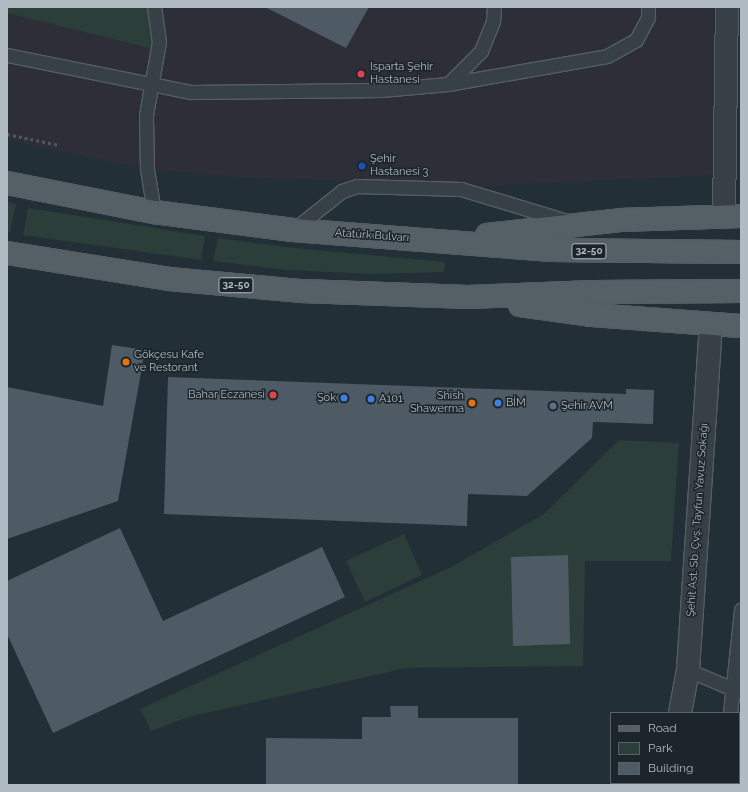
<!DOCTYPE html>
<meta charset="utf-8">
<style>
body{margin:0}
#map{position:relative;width:748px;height:792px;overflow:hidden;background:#232f36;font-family:Raleway,sans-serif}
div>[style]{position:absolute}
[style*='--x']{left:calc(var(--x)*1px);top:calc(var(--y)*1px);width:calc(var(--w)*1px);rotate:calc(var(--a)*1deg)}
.medical>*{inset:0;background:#2e2e38}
.green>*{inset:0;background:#2b3e3a}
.building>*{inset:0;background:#4f5b64}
.path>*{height:2.5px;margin-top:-1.25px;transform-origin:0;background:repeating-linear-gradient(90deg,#4a5a59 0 3px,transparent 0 6px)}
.roads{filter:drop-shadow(1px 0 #545e64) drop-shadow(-1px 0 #545e64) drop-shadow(0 1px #545e64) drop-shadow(0 -1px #545e64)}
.service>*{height:13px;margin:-6.5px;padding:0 6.5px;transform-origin:6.5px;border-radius:6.5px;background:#364046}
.minor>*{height:22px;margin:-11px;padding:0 11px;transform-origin:11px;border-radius:11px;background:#364046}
.primary>*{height:22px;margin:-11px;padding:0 11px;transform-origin:11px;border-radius:11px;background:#555f66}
.dots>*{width:11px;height:11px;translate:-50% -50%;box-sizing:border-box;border:2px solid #1c252b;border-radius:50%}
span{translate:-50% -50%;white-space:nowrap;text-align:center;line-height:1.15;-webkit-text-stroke:3px #1c252b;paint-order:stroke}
.shield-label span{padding:1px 3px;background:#1c252b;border:1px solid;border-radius:3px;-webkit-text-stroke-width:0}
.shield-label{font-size:10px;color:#b1bbc3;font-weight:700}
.poi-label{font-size:11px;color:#b1bbc3}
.left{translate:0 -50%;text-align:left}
.right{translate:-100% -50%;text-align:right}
.street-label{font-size:11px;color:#b1bbc3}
.frame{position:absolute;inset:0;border:8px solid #b1bbc3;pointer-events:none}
.legend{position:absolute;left:610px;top:712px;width:130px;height:72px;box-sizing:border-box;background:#1c252b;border:1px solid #586168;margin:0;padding:5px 7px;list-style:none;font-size:12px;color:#b1bbc3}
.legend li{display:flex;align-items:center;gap:8px;height:20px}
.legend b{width:20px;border:1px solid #586168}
</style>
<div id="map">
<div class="medical">
<i style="clip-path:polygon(7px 7px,714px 7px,715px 175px,479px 186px,239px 177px,147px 169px,7px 140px)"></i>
</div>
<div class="green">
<i style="clip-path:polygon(7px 7px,154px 7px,158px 50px,7px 13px)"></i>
<i style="clip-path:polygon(7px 202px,16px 204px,10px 232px,7px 232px)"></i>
<i style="clip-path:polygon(28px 208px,205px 236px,201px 260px,23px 235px)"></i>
<i style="clip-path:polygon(218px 238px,294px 248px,445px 262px,444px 272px,371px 274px,287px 270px,213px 261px)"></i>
<i style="clip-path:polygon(619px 440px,679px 443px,671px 561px,585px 561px,583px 666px,406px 668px,188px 717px,151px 731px,140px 709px,451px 567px,544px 514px)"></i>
<i style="clip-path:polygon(404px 534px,422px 575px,365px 602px,346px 561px)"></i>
</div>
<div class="building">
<i style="clip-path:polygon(265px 7px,369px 7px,346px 48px)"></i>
<i style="clip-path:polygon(112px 345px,145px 350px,118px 501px,7px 539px,7px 387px,103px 406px)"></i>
<i style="clip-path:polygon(168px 377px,626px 394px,626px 389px,654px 390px,653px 424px,593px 422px,592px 438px,527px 496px,468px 494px,467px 526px,164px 514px)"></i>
<i style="clip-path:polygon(120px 528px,163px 621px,322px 547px,345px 597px,53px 733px,7px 634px,7px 581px)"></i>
<i style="clip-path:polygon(568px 555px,570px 644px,513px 646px,511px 557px)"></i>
<i style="clip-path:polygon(390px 706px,418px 706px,418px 718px,518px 718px,518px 785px,266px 785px,266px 738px,362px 739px,362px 717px,391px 717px)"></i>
</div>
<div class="path">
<i style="--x:7;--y:134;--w:53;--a:11.9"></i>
</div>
<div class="roads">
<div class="service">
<i style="--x:7;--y:55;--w:188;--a:11.4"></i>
<i style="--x:191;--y:92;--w:190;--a:-0.6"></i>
<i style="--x:381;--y:90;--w:67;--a:-5.1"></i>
<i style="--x:448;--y:84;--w:161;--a:-10"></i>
<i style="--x:607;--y:56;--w:33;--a:-29"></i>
<i style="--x:636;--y:40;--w:26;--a:-62"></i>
<i style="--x:648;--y:17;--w:10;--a:-90"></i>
<i style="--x:448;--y:84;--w:47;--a:-45"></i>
<i style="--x:481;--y:51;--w:31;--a:-68"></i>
<i style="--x:493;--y:22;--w:15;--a:-86"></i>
<i style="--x:154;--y:212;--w:44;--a:-99.2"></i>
<i style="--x:147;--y:169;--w:54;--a:-91.1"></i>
<i style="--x:146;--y:115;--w:74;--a:-79.9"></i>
<i style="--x:159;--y:42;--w:35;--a:-98"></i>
<i style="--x:293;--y:230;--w:63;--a:-38.5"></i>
<i style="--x:342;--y:191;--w:16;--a:-18"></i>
<i style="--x:357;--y:186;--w:104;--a:1.7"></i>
<i style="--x:461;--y:189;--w:114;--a:16.8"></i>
<i style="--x:688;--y:670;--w:56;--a:22.9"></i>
<i style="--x:730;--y:713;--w:104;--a:-83.9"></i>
<i style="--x:718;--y:785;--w:2;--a:-90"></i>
</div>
<div class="minor">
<i style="--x:724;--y:216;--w:209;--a:-89.2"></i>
<i style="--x:680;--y:713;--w:44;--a:-79.5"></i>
<i style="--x:688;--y:670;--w:346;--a:-86.2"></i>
<i style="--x:667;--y:785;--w:2;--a:-90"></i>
</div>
<div class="primary">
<i style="--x:7;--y:183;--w:150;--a:11.2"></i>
<i style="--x:154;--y:212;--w:140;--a:7.4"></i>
<i style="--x:293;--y:230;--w:260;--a:4.4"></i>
<i style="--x:552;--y:250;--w:189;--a:0.6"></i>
<i style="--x:487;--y:235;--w:134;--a:-6.4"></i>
<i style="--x:620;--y:220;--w:121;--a:-1.9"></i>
<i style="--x:7;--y:253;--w:164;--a:9.1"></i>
<i style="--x:169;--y:279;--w:134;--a:5.2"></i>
<i style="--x:302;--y:291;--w:166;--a:2.1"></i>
<i style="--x:468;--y:297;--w:126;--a:-2.3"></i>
<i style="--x:594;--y:292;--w:147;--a:-0.4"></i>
<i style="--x:520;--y:305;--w:73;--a:7.9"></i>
<i style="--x:592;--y:315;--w:149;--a:4.2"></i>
</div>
</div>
<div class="dots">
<i style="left:361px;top:74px;background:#e0444e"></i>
<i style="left:362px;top:166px;background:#1a4fb4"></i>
<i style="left:126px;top:362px;background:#e8710a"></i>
<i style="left:273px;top:395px;background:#e0444e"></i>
<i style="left:344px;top:398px;background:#3f7fe0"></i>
<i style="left:371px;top:399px;background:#3f7fe0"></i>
<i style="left:472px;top:403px;background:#e8710a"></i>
<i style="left:498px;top:403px;background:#3f7fe0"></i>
<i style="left:553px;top:406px;background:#5c6f8a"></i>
</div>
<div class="shield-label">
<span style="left:589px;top:251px">32-50</span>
<span style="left:236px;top:285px">32-50</span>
</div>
<div class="poi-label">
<span class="left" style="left:370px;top:74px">Isparta Şehir<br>Hastanesi</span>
<span class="left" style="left:370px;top:166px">Şehir<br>Hastanesi 3</span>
<span class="left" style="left:134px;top:362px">Gökçesu Kafe<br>ve Restorant</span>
<span class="right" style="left:265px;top:395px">Bahar Eczanesi</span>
<span class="right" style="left:464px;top:403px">Shish<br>Shawerma</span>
<span class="right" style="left:336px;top:398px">Şok</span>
<span class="left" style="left:379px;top:399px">A101</span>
<span class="left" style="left:506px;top:403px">BİM</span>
<span class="left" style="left:561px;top:406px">Şehir AVM</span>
</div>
<div class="street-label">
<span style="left:372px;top:236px;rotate:4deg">Atatürk Bulvarı</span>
<span style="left:698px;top:520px;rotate:-86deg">Şehit Ast. Sb. Çvş. Tayfun Yavuz Sokağı</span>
</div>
<div class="frame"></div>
<ul class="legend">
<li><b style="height:5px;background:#555f66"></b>Road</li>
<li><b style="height:11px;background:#2b3e3a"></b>Park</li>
<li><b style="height:11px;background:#4f5b64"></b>Building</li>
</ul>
</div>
